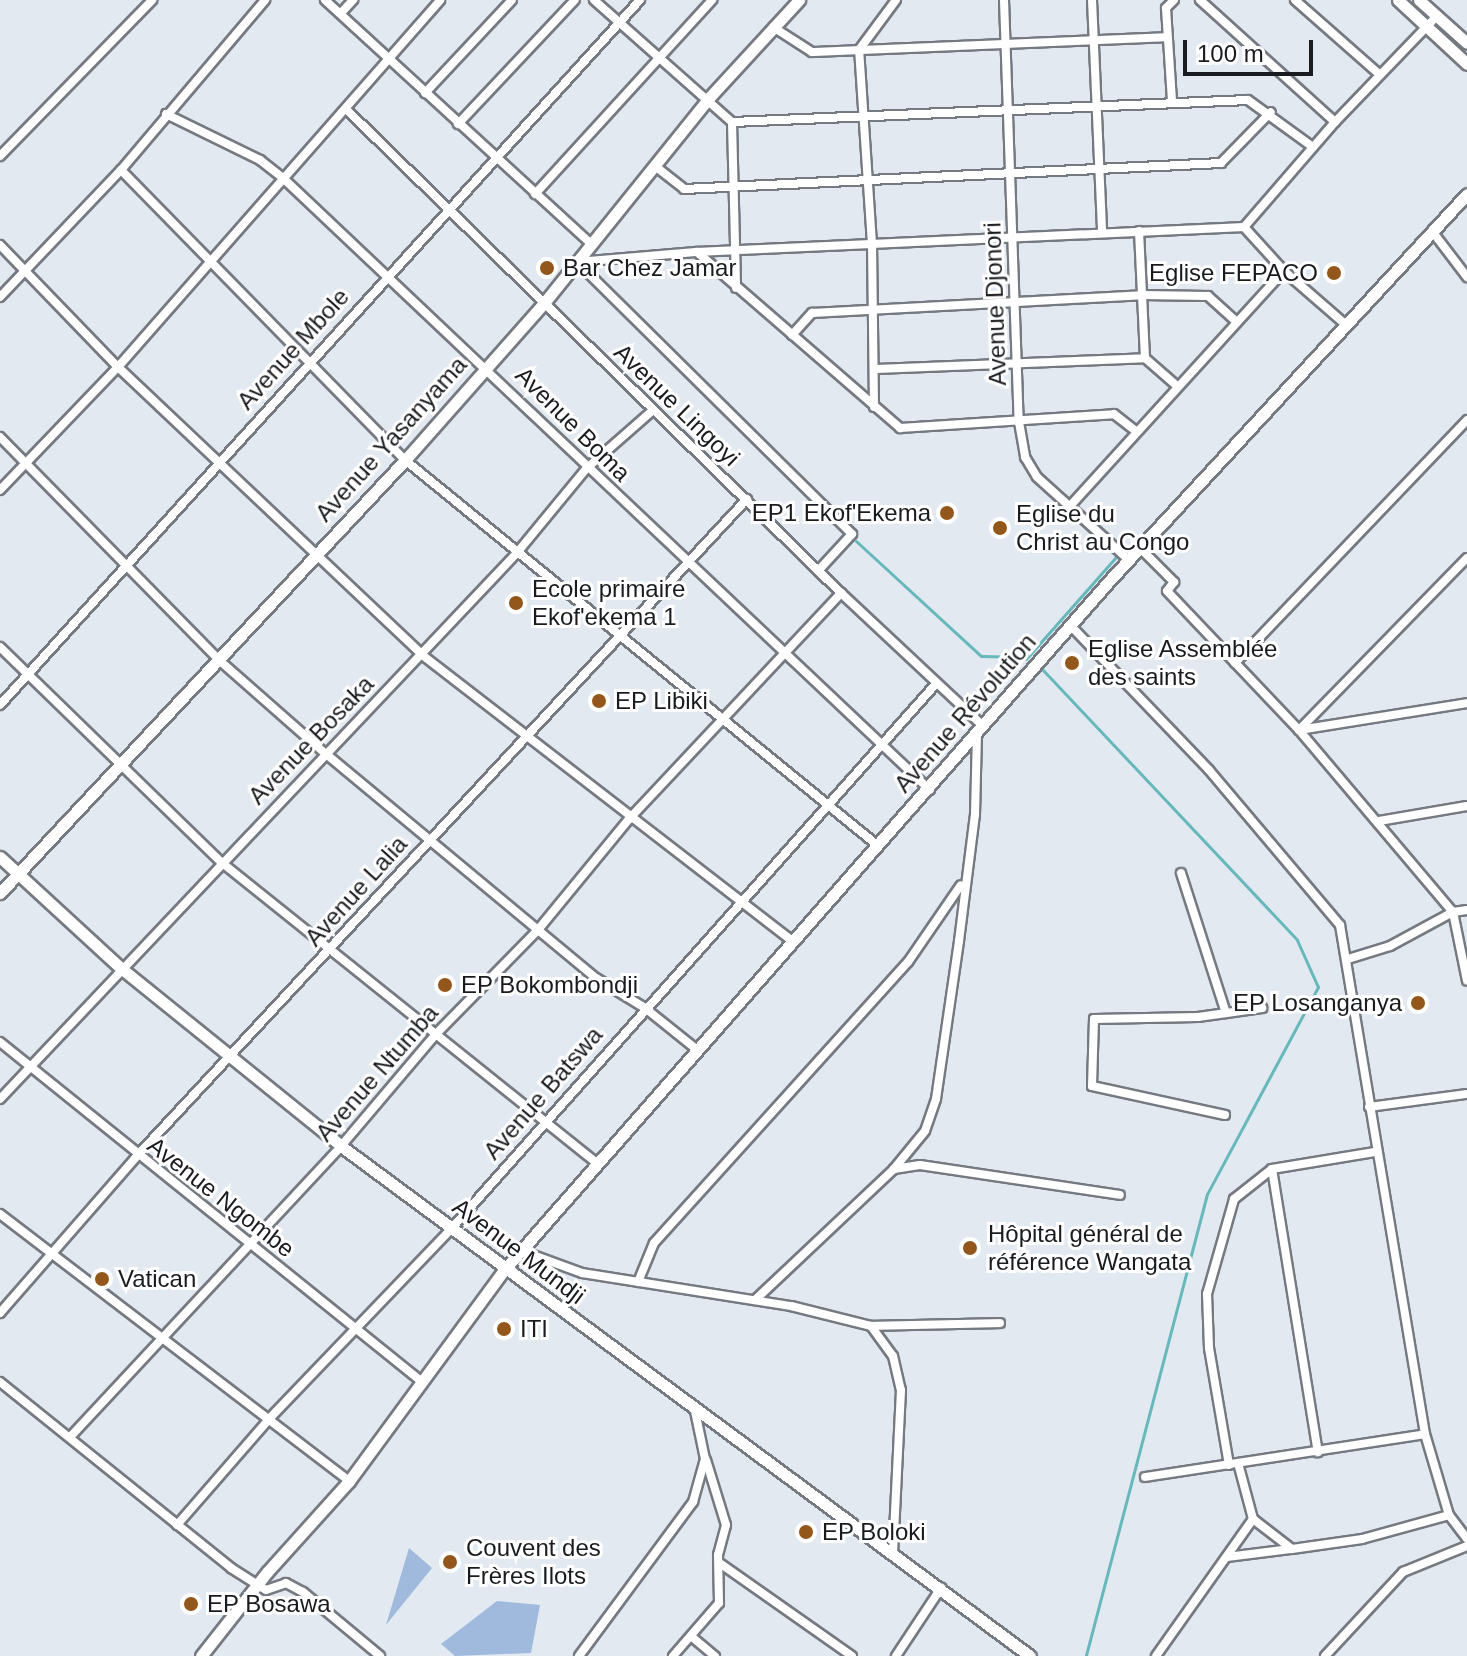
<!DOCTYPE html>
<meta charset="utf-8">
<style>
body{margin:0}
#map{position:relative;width:1467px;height:1656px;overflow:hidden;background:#e3e9f1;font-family:Arial,sans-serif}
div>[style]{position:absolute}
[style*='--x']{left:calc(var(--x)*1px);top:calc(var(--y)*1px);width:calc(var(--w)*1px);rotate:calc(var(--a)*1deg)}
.green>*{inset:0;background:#a0badd}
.stream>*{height:3px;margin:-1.5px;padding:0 1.5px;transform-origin:1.5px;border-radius:1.5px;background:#67b8bc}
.roads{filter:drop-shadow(2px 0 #757a81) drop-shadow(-2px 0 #757a81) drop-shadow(0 2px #757a81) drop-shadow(0 -2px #757a81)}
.street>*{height:8px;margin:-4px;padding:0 4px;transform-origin:4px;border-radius:4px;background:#fff}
.secondary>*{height:11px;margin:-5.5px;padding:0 5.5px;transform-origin:5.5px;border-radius:5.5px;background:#fff}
.dots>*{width:22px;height:22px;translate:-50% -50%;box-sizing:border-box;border:4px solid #fff;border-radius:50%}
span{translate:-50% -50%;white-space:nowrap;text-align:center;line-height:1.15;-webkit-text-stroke:6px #fff;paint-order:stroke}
.poi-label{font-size:24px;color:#191b1e}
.left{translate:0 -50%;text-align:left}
.right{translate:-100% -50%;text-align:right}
.street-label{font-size:24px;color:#191b1e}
.scale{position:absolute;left:1183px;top:40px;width:130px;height:36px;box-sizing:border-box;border:4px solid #191b1e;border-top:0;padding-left:10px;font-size:24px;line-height:28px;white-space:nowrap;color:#191b1e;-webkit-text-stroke:6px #fff;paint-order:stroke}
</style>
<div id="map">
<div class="green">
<i style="clip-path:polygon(409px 1548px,432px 1568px,386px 1625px)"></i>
<i style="clip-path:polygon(497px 1601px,540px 1605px,531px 1653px,455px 1656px,441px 1644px)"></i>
</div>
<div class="stream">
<i style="--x:856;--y:541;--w:170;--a:42.6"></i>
<i style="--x:981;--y:656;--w:43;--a:1.3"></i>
<i style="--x:1026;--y:659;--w:136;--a:-48.6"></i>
<i style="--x:1042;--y:669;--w:372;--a:46.7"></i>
<i style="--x:1297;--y:940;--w:51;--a:65.9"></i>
<i style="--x:1318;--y:987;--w:235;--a:118.2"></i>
<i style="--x:1207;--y:1194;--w:478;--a:104.7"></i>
</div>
<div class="roads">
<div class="street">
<i style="--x:325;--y:0;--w:358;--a:42.5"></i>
<i style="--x:594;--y:0;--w:184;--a:41.5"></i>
<i style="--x:732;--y:122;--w:516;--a:-2.44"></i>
<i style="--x:1248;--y:100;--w:80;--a:35.9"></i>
<i style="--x:1004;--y:0;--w:422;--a:88"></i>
<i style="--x:1019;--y:422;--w:36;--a:80"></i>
<i style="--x:1025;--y:457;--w:23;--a:59"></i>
<i style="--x:1037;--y:477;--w:125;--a:42.1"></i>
<i style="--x:1092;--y:0;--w:233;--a:87.5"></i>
<i style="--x:1200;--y:0;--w:182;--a:42.1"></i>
<i style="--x:1295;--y:0;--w:112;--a:41.4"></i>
<i style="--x:341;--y:13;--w:18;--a:-47"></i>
<i style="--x:773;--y:27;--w:46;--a:32.7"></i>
<i style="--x:812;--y:52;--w:355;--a:-2.4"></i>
<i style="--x:425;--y:93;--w:127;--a:-46.9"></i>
<i style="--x:1172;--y:101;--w:93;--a:-93.7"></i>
<i style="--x:1166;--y:8;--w:11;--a:-45"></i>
<i style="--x:346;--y:109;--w:692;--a:44.36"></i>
<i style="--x:841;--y:593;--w:195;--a:43.1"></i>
<i style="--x:166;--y:114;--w:105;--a:26.1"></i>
<i style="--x:260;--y:160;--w:31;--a:38"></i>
<i style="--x:284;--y:179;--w:889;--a:43.41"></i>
<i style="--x:732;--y:122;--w:166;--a:88.6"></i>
<i style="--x:458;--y:124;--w:170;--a:-46.7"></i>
<i style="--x:0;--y:156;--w:218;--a:-45.7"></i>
<i style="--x:655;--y:166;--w:37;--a:38"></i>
<i style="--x:684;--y:189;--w:538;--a:-2.77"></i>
<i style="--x:1221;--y:163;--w:71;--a:-45.6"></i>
<i style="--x:121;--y:170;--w:406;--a:45.6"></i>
<i style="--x:405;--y:460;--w:609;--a:39.2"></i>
<i style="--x:535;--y:194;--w:263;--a:-47.6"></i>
<i style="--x:1244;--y:227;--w:59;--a:47.7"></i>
<i style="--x:1284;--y:271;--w:81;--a:41"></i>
<i style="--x:1139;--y:231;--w:127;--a:87.3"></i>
<i style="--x:1432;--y:231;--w:58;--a:52.7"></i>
<i style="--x:0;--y:245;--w:170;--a:46"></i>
<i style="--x:118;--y:367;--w:417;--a:43.4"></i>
<i style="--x:421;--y:654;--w:469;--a:37.7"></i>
<i style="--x:697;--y:252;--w:269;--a:40.9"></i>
<i style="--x:900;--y:428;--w:214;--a:-3.7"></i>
<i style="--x:1114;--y:414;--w:29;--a:38"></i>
<i style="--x:577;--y:262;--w:119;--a:-4.8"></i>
<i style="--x:696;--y:252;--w:549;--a:-2.61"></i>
<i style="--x:1244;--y:227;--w:139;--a:-49.1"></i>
<i style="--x:1335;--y:122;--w:147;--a:-46.1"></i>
<i style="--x:577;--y:262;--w:387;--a:44.7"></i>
<i style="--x:852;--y:534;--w:50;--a:132.6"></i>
<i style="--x:0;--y:297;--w:175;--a:-46.4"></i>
<i style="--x:121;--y:170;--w:223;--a:-49.7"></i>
<i style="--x:792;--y:335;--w:30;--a:-48"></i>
<i style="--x:812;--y:313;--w:330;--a:-3.1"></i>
<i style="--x:1142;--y:295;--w:66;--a:0.9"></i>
<i style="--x:1208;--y:296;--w:38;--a:42"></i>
<i style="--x:876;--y:369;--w:269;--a:-2.3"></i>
<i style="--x:1145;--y:358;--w:43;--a:41.2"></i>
<i style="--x:874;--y:407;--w:163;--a:-90.7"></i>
<i style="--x:872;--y:244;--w:194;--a:-93.8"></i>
<i style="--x:859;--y:50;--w:62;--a:-53.5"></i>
<i style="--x:0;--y:437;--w:314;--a:45.5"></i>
<i style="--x:220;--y:661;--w:141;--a:41.3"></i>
<i style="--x:326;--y:754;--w:351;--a:39.7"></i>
<i style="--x:596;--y:978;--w:57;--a:31.5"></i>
<i style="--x:645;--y:1008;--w:65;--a:38.8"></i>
<i style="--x:0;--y:490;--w:170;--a:-46.2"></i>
<i style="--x:118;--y:367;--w:488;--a:-48.7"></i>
<i style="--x:1070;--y:506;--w:318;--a:-47.7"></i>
<i style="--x:1141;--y:549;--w:47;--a:45"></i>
<i style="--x:1174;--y:582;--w:11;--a:128"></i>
<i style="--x:1167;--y:591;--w:192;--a:46.5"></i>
<i style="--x:1299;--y:730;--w:238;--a:49.8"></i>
<i style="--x:1453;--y:912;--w:70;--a:78.5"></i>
<i style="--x:1070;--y:625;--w:201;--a:46.2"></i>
<i style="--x:1209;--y:770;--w:203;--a:49.8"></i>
<i style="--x:1340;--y:925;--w:516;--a:80.52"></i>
<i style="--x:1425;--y:1434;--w:84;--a:73.5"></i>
<i style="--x:1449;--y:1515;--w:30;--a:53"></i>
<i style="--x:0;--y:647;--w:308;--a:44.2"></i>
<i style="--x:221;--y:862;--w:484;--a:38.7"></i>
<i style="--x:1235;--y:663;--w:336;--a:-46.3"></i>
<i style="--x:0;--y:705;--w:952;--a:-47.77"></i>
<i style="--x:1299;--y:730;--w:240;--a:-45.7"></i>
<i style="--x:1299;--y:730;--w:170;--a:-9.1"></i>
<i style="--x:1379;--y:821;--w:89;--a:-9.7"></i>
<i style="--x:1181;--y:873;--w:147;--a:72.2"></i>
<i style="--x:1348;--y:959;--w:44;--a:-17.2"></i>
<i style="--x:1390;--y:946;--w:72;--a:-28.4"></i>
<i style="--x:1453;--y:912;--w:14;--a:-8"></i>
<i style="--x:0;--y:1042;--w:541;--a:38.84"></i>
<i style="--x:0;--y:1099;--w:751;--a:-46.57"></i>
<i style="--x:516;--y:554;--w:112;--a:-50.5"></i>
<i style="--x:587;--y:468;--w:86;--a:-41.2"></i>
<i style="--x:1369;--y:1107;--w:99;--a:-7.6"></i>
<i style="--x:1225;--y:1115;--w:136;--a:-167.7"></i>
<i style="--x:1092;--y:1086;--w:67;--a:-88.3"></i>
<i style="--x:1094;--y:1019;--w:104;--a:-1.1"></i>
<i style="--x:1198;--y:1017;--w:65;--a:-8"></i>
<i style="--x:894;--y:1169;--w:26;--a:-9"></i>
<i style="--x:920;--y:1165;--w:202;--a:8.5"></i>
<i style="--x:1272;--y:1169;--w:287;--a:80.8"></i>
<i style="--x:0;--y:1214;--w:439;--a:37.4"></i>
<i style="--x:522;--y:1251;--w:64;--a:20.1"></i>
<i style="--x:582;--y:1273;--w:212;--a:9"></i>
<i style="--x:791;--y:1306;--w:82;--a:14"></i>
<i style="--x:871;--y:1326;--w:37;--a:54"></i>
<i style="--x:893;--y:1356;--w:35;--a:77"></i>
<i style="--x:901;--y:1390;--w:165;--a:92.8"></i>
<i style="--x:638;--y:1282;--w:42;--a:-67.7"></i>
<i style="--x:654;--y:1243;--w:379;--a:-47.9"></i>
<i style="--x:908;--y:962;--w:93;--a:-55.5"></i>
<i style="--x:755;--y:1300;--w:190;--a:-43.3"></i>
<i style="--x:893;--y:1170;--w:50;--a:-50.6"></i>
<i style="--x:925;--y:1131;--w:34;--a:-71"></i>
<i style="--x:936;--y:1099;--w:160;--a:-81.7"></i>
<i style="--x:959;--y:941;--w:127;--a:-82.8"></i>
<i style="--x:975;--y:815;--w:82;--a:-88.6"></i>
<i style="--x:0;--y:1313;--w:207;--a:-48.9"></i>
<i style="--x:136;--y:1157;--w:898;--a:-47.12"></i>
<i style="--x:871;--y:1326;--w:129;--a:-1.3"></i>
<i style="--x:0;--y:1382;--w:297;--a:38.8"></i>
<i style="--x:231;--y:1568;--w:41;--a:32.2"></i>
<i style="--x:266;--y:1590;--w:21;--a:-19"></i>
<i style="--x:286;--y:1583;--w:19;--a:28"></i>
<i style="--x:303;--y:1592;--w:100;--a:39.7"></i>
<i style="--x:71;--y:1436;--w:396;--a:-47"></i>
<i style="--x:341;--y:1146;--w:145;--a:-49.7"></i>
<i style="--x:435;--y:1035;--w:146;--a:-45.6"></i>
<i style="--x:537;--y:931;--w:145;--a:-50.6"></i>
<i style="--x:629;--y:819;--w:310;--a:-46.8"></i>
<i style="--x:1238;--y:1463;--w:58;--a:75"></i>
<i style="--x:1253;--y:1519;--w:49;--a:37.6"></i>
<i style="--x:1292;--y:1549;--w:71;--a:-8.1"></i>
<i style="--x:1362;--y:1539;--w:90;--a:-15.4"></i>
<i style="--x:1229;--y:1465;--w:119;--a:-99.7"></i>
<i style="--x:1209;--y:1348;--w:54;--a:-92.1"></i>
<i style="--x:1207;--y:1294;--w:99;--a:-74.1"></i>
<i style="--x:1234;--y:1199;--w:48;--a:-38.3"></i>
<i style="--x:1272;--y:1169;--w:104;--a:-9.4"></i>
<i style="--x:1145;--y:1477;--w:283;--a:-8.7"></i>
<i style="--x:177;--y:1525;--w:140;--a:-49"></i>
<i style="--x:269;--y:1419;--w:265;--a:-46.2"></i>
<i style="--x:452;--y:1228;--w:727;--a:-48.35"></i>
<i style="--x:1227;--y:1557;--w:64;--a:-7.1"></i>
<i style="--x:721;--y:1564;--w:160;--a:35.1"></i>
<i style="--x:692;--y:1637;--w:30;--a:40"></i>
<i style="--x:579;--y:1656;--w:192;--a:-53.5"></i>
<i style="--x:693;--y:1502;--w:45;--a:-74.4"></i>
<i style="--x:705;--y:1459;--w:49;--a:-101.8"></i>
<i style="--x:673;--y:1656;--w:70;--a:-49"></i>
<i style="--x:719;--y:1603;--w:48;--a:-91.2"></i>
<i style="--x:718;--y:1555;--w:31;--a:-75"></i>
<i style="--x:726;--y:1525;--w:68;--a:-107.1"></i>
<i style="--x:896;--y:1656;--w:82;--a:-56.5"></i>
<i style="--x:1156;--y:1656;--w:168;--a:-54.7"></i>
<i style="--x:1325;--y:1656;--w:115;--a:-47.1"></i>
<i style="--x:1403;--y:1572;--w:69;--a:-22.1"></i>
</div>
<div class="secondary">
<i style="--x:1398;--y:0;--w:94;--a:42.8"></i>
<i style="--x:1419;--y:0;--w:64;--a:41.9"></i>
<i style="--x:0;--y:857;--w:166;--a:42.6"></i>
<i style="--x:122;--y:969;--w:282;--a:38.9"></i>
<i style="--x:341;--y:1146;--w:857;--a:36.51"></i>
<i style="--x:0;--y:893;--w:593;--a:-46.91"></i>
<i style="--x:405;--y:460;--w:210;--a:-48.5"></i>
<i style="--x:544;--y:303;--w:260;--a:-51.2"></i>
<i style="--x:707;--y:100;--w:136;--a:-47.4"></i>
<i style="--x:201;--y:1656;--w:108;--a:-51.8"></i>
<i style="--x:268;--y:1571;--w:121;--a:-48"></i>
<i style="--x:349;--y:1481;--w:263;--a:-53.7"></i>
<i style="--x:505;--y:1269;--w:916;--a:-48.72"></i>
<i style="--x:1109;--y:581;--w:527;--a:-47.23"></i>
</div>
</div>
<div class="dots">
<i style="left:547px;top:268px;background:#94571b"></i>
<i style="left:1334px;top:273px;background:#94571b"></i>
<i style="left:947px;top:513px;background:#94571b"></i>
<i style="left:1000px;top:528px;background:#94571b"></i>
<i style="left:516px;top:603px;background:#94571b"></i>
<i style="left:1072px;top:663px;background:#94571b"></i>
<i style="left:599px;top:701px;background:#94571b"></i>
<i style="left:445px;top:985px;background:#94571b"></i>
<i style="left:1418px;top:1003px;background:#94571b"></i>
<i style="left:970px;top:1248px;background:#94571b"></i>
<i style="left:102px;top:1279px;background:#94571b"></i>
<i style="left:504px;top:1329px;background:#94571b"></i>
<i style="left:806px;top:1532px;background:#94571b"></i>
<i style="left:450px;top:1562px;background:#94571b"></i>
<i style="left:191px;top:1604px;background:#94571b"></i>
</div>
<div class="poi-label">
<span class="left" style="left:563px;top:268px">Bar Chez Jamar</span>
<span class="right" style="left:1318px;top:273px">Eglise FEPACO</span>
<span class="right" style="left:931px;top:513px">EP1 Ekof'Ekema</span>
<span class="left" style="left:1016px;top:528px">Eglise du<br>Christ au Congo</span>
<span class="left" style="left:532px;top:603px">Ecole primaire<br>Ekof'ekema 1</span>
<span class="left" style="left:1088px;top:663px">Eglise Assemblée<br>des saints</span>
<span class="left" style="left:615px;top:701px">EP Libiki</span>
<span class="left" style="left:461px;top:985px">EP Bokombondji</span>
<span class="right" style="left:1402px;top:1003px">EP Losanganya</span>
<span class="left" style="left:988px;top:1248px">Hôpital général de<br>référence Wangata</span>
<span class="left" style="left:118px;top:1279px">Vatican</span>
<span class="left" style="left:520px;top:1329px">ITI</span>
<span class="left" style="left:822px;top:1532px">EP Boloki</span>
<span class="left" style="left:466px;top:1562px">Couvent des<br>Frères Ilots</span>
<span class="left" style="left:207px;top:1604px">EP Bosawa</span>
</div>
<div class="street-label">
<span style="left:995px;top:304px;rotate:-92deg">Avenue Djonori</span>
<span style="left:293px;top:349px;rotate:-48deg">Avenue Mbole</span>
<span style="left:677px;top:405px;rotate:44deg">Avenue Lingoyi</span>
<span style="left:573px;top:424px;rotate:45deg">Avenue Boma</span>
<span style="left:391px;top:439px;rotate:-48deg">Avenue Yasanyama</span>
<span style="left:965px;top:713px;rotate:-49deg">Avenue Révolution</span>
<span style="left:311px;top:740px;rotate:-46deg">Avenue Bosaka</span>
<span style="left:356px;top:891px;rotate:-48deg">Avenue Lalia</span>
<span style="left:377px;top:1073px;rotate:-49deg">Avenue Ntumba</span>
<span style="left:543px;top:1093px;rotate:-49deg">Avenue Batswa</span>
<span style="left:221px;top:1197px;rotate:38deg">Avenue Ngombe</span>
<span style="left:519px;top:1251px;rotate:37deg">Avenue Mundji</span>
</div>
<div class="scale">100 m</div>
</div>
